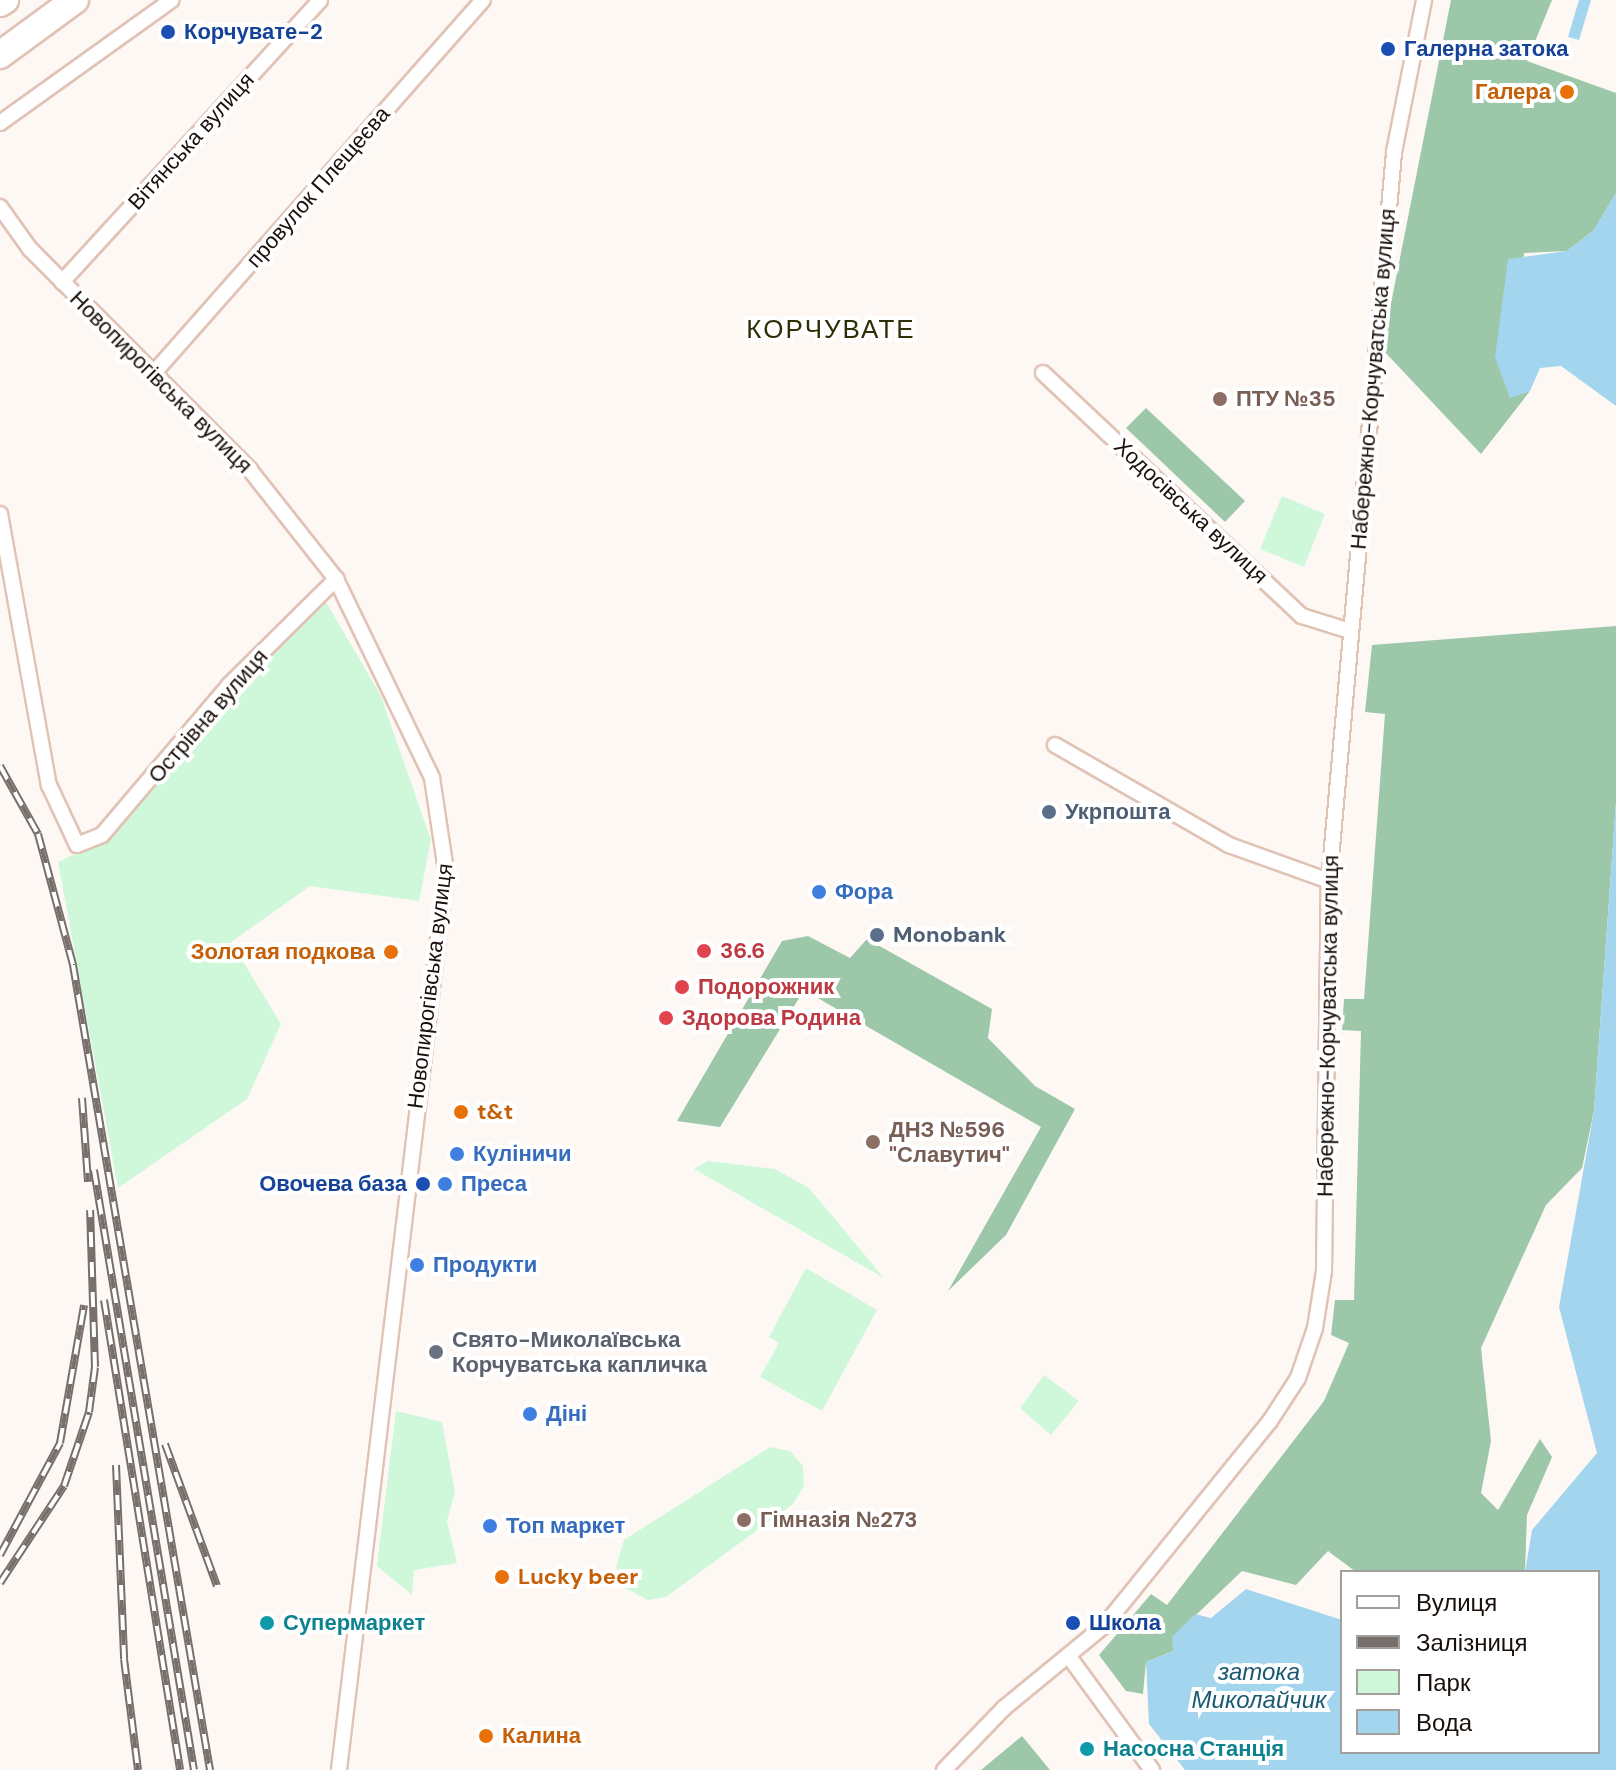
<!DOCTYPE html>
<meta charset="utf-8">
<style>
body{margin:0}
#map{position:relative;width:1616px;height:1770px;overflow:hidden;background:#fef8f5;font-family:"DM Sans",sans-serif}
div>[style]{position:absolute}
[style*='--x']{left:calc(var(--x)*1px);top:calc(var(--y)*1px);width:calc(var(--w)*1px);rotate:calc(var(--a)*1deg)}
.green>*{inset:0;background:#cff8db}
.forest>*{inset:0;background:#9cc7a9}
.water>*{inset:0;background:#a3d5ee}
.roads{filter:drop-shadow(2px 0 #e0c3b5) drop-shadow(-2px 0 #e0c3b5) drop-shadow(0 2px #e0c3b5) drop-shadow(0 -2px #e0c3b5)}
.street>*{height:14px;margin:-7px;padding:0 7px;transform-origin:7px;border-radius:7px;background:#fff}
.highway>*{height:26px;margin:-13px;padding:0 13px;transform-origin:13px;border-radius:13px;background:#fff}
.rail>*{height:8px;margin-top:-4px;transform-origin:0;background:repeating-linear-gradient(90deg,#fff 0 15px,#776f6b 0 30px);box-sizing:border-box;border-block:2px solid #776f6b}
.dots>*{width:22px;height:22px;translate:-50% -50%;box-sizing:border-box;border:4px solid #fff;border-radius:50%}
span{translate:-50% -50%;white-space:nowrap;text-align:center;line-height:1.15;-webkit-text-stroke:8px #fff;paint-order:stroke}
.transit-label{font-size:22px;color:#164399;font-weight:700}
.left{translate:0 -50%;text-align:left}
.right{translate:-100% -50%;text-align:right}
.food-label{font-size:22px;color:#c56008;font-weight:700}
.street-label{font-size:22px;color:#1a100b}
.education-label{font-size:22px;color:#785e54;font-weight:700}
.service-label{font-size:22px;color:#4e5e75;font-weight:700}
.shop-label{font-size:22px;color:#366cbe;font-weight:700}
.health-label{font-size:22px;color:#be3a42;font-weight:700}
.worship-label{font-size:22px;color:#5b616d;font-weight:700}
.culture-label{font-size:22px;color:#0d838f;font-weight:700}
.water-label{font-size:24px;color:#1a5972;font-style:italic}
.quarter-label{font-size:26px;color:#2e2f05;letter-spacing:2px}
.legend{position:absolute;left:1340px;top:1570px;width:260px;height:184px;box-sizing:border-box;background:#fff;border:2px solid #a39f9d;margin:0;padding:10px 14px;list-style:none;font-size:24px;color:#1a100b}
.legend li{display:flex;align-items:center;gap:16px;height:40px}
.legend b{width:40px;border:2px solid #a39f9d}
</style>
<div id="map">
<div class="green">
<i style="clip-path:polygon(1282px 496px,1325px 514px,1304px 567px,1260px 549px)"></i>
<i style="clip-path:polygon(325px 600px,381px 696px,431px 840px,419px 901px,310px 886px,231px 942px,281px 1024px,247px 1099px,118px 1188px,58px 862px,94px 845px)"></i>
<i style="clip-path:polygon(708px 1161px,775px 1169px,809px 1188px,884px 1278px,694px 1169px)"></i>
<i style="clip-path:polygon(806px 1268px,877px 1310px,822px 1411px,760px 1377px,779px 1343px,769px 1337px)"></i>
<i style="clip-path:polygon(1044px 1375px,1079px 1401px,1051px 1435px,1020px 1408px)"></i>
<i style="clip-path:polygon(396px 1411px,442px 1422px,455px 1492px,447px 1521px,457px 1563px,414px 1570px,412px 1595px,377px 1566px)"></i>
<i style="clip-path:polygon(770px 1447px,790px 1451px,803px 1466px,804px 1486px,793px 1504px,666px 1597px,648px 1600px,625px 1588px,616px 1567px,624px 1540px)"></i>
</div>
<div class="forest">
<i style="clip-path:polygon(1451px 0,1552px 0,1527px 61px,1616px 93px,1616px 193px,1594px 230px,1567px 251px,1524px 253px,1509px 397px,1530px 391px,1481px 454px,1382px 349px)"></i>
<i style="clip-path:polygon(1146px 408px,1245px 501px,1225px 522px,1126px 428px)"></i>
<i style="clip-path:polygon(1616px 626px,1616px 802px,1594px 1111px,1582px 1168px,1546px 1205px,1481px 1348px,1491px 1441px,1481px 1493px,1498px 1510px,1540px 1439px,1552px 1457px,1527px 1515px,1525px 1572px,1356px 1572px,1328px 1551px,1296px 1585px,1242px 1571px,1173px 1637px,1173px 1651px,1146px 1662px,1143px 1694px,1126px 1691px,1099px 1655px,1151px 1594px,1167px 1605px,1324px 1401px,1349px 1343px,1331px 1335px,1335px 1300px,1354px 1300px,1361px 1031px,1342px 1030px,1344px 999px,1364px 999px,1385px 714px,1365px 712px,1372px 645px)"></i>
<i style="clip-path:polygon(808px 936px,850px 958px,867px 939px,992px 1009px,988px 1038px,1035px 1086px,1075px 1109px,1006px 1235px,948px 1291px,1041px 1127px,804px 990px,720px 1127px,677px 1121px,782px 941px)"></i>
<i style="clip-path:polygon(1022px 1736px,1050px 1770px,981px 1770px)"></i>
</div>
<div class="water">
<i style="clip-path:polygon(1579px 0,1591px 0,1579px 40px,1568px 37px)"></i>
<i style="clip-path:polygon(1616px 193px,1616px 406px,1561px 366px,1540px 368px,1530px 391px,1510px 398px,1495px 357px,1508px 259px,1567px 251px,1594px 230px)"></i>
<i style="clip-path:polygon(1616px 802px,1616px 1770px,1185px 1770px,1149px 1724px,1146px 1662px,1173px 1651px,1172px 1637px,1195px 1614px,1211px 1618px,1246px 1589px,1342px 1620px,1342px 1752px,1598px 1752px,1598px 1572px,1525px 1572px,1532px 1530px,1597px 1453px,1559px 1307px,1594px 1111px)"></i>
</div>
<div class="roads">
<div class="street">
<i style="--x:0;--y:123;--w:211;--a:-35.6"></i>
<i style="--x:0;--y:207;--w:52;--a:54.5"></i>
<i style="--x:30;--y:249;--w:312;--a:45.1"></i>
<i style="--x:250;--y:470;--w:139;--a:51.7"></i>
<i style="--x:336;--y:579;--w:221;--a:64.2"></i>
<i style="--x:432;--y:778;--w:94;--a:81.4"></i>
<i style="--x:446;--y:871;--w:905;--a:96.79"></i>
<i style="--x:62;--y:282;--w:382;--a:-47.5"></i>
<i style="--x:1043;--y:373;--w:355;--a:43.2"></i>
<i style="--x:1302;--y:616;--w:50;--a:17.4"></i>
<i style="--x:152;--y:375;--w:500;--a:-48.57"></i>
<i style="--x:0;--y:514;--w:275;--a:79.8"></i>
<i style="--x:49;--y:785;--w:66;--a:65"></i>
<i style="--x:77;--y:845;--w:27;--a:-22"></i>
<i style="--x:102;--y:835;--w:197;--a:-49.7"></i>
<i style="--x:229;--y:685;--w:151;--a:-44.7"></i>
<i style="--x:1055;--y:745;--w:201;--a:29.9"></i>
<i style="--x:1229;--y:845;--w:106;--a:19.8"></i>
<i style="--x:1070;--y:1658;--w:139;--a:53.8"></i>
<i style="--x:944;--y:1770;--w:86;--a:-45.9"></i>
<i style="--x:1004;--y:1708;--w:129;--a:-39.4"></i>
<i style="--x:1104;--y:1626;--w:264;--a:-51"></i>
<i style="--x:1270;--y:1421;--w:51;--a:-56.9"></i>
<i style="--x:1298;--y:1378;--w:53;--a:-71.2"></i>
<i style="--x:1315;--y:1328;--w:58;--a:-81"></i>
<i style="--x:1324;--y:1271;--w:390;--a:-89.3"></i>
<i style="--x:1329;--y:881;--w:732;--a:-84.9"></i>
<i style="--x:1394;--y:152;--w:155;--a:-78.8"></i>
</div>
<div class="highway">
<i style="--x:0;--y:3;--w:6;--a:-31"></i>
<i style="--x:0;--y:55;--w:93;--a:-36.3"></i>
</div>
</div>
<div class="rail">
<i style="--x:0;--y:766;--w:78;--a:60.8"></i>
<i style="--x:38;--y:834;--w:136;--a:75"></i>
<i style="--x:73;--y:965;--w:817;--a:80.34"></i>
<i style="--x:82;--y:1098;--w:84;--a:85.9"></i>
<i style="--x:94;--y:1170;--w:608;--a:80.54"></i>
<i style="--x:104;--y:1300;--w:476;--a:80.8"></i>
<i style="--x:165;--y:1444;--w:151;--a:69.9"></i>
<i style="--x:116;--y:1465;--w:194;--a:87.6"></i>
<i style="--x:124;--y:1659;--w:112;--a:82.8"></i>
<i style="--x:0;--y:1555;--w:127;--a:-61.8"></i>
<i style="--x:60;--y:1443;--w:140;--a:-80.1"></i>
<i style="--x:0;--y:1583;--w:116;--a:-56.6"></i>
<i style="--x:64;--y:1486;--w:78;--a:-71.3"></i>
<i style="--x:89;--y:1412;--w:45;--a:-82.4"></i>
<i style="--x:95;--y:1367;--w:157;--a:-91.8"></i>
</div>
<div class="dots">
<i style="left:168px;top:32px;background:#1a4fb4"></i>
<i style="left:1388px;top:49px;background:#1a4fb4"></i>
<i style="left:1567px;top:92px;background:#e8710a"></i>
<i style="left:1220px;top:399px;background:#8d6e63"></i>
<i style="left:1049px;top:812px;background:#5c6f8a"></i>
<i style="left:819px;top:892px;background:#3f7fe0"></i>
<i style="left:877px;top:935px;background:#5c6f8a"></i>
<i style="left:704px;top:951px;background:#e0444e"></i>
<i style="left:391px;top:952px;background:#e8710a"></i>
<i style="left:682px;top:987px;background:#e0444e"></i>
<i style="left:666px;top:1018px;background:#e0444e"></i>
<i style="left:461px;top:1112px;background:#e8710a"></i>
<i style="left:873px;top:1142px;background:#8d6e63"></i>
<i style="left:457px;top:1154px;background:#3f7fe0"></i>
<i style="left:423px;top:1184px;background:#1a4fb4"></i>
<i style="left:445px;top:1184px;background:#3f7fe0"></i>
<i style="left:417px;top:1265px;background:#3f7fe0"></i>
<i style="left:436px;top:1352px;background:#6b7280"></i>
<i style="left:530px;top:1414px;background:#3f7fe0"></i>
<i style="left:744px;top:1520px;background:#8d6e63"></i>
<i style="left:490px;top:1526px;background:#3f7fe0"></i>
<i style="left:502px;top:1577px;background:#e8710a"></i>
<i style="left:267px;top:1623px;background:#0f9aa8"></i>
<i style="left:1073px;top:1623px;background:#1a4fb4"></i>
<i style="left:486px;top:1736px;background:#e8710a"></i>
<i style="left:1087px;top:1749px;background:#0f9aa8"></i>
</div>
<div class="transit-label">
<span class="left" style="left:184px;top:32px">Корчувате-2</span>
<span class="left" style="left:1404px;top:49px">Галерна затока</span>
<span class="right" style="left:407px;top:1184px">Овочева база</span>
<span class="left" style="left:1089px;top:1623px">Школа</span>
</div>
<div class="food-label">
<span class="right" style="left:1551px;top:92px">Галера</span>
<span class="right" style="left:375px;top:952px">Золотая подкова</span>
<span class="left" style="left:477px;top:1112px">t&amp;t</span>
<span class="left" style="left:518px;top:1577px">Lucky beer</span>
<span class="left" style="left:502px;top:1736px">Калина</span>
</div>
<div class="street-label">
<span style="left:191px;top:141px;rotate:-48deg">Вітянська вулиця</span>
<span style="left:318px;top:187px;rotate:-49deg">провулок Плещеєва</span>
<span style="left:1373px;top:379px;rotate:-85deg">Набережно-Корчуватська вулиця</span>
<span style="left:161px;top:382px;rotate:45deg">Новопирогівська вулиця</span>
<span style="left:1191px;top:511px;rotate:43deg">Ходосівська вулиця</span>
<span style="left:208px;top:716px;rotate:-49deg">Острівна вулиця</span>
<span style="left:430px;top:986px;rotate:-83deg">Новопирогівська вулиця</span>
<span style="left:1328px;top:1026px;rotate:-89deg">Набережно-Корчуватська вулиця</span>
</div>
<div class="education-label">
<span class="left" style="left:1236px;top:399px">ПТУ №35</span>
<span class="left" style="left:889px;top:1142px">ДНЗ №596<br>"Славутич"</span>
<span class="left" style="left:760px;top:1520px">Гімназія №273</span>
</div>
<div class="service-label">
<span class="left" style="left:1065px;top:812px">Укрпошта</span>
<span class="left" style="left:893px;top:935px">Monobank</span>
</div>
<div class="shop-label">
<span class="left" style="left:835px;top:892px">Фора</span>
<span class="left" style="left:473px;top:1154px">Куліничи</span>
<span class="left" style="left:461px;top:1184px">Преса</span>
<span class="left" style="left:433px;top:1265px">Продукти</span>
<span class="left" style="left:546px;top:1414px">Діні</span>
<span class="left" style="left:506px;top:1526px">Топ маркет</span>
</div>
<div class="health-label">
<span class="left" style="left:720px;top:951px">36.6</span>
<span class="left" style="left:698px;top:987px">Подорожник</span>
<span class="left" style="left:682px;top:1018px">Здорова Родина</span>
</div>
<div class="worship-label">
<span class="left" style="left:452px;top:1352px">Свято-Миколаївська<br>Корчуватська капличка</span>
</div>
<div class="culture-label">
<span class="left" style="left:283px;top:1623px">Супермаркет</span>
<span class="left" style="left:1103px;top:1749px">Насосна Станція</span>
</div>
<div class="water-label">
<span style="left:1259px;top:1686px">затока<br>Миколайчик</span>
</div>
<div class="quarter-label">
<span style="left:831px;top:330px">КОРЧУВАТЕ</span>
</div>
<ul class="legend">
<li><b style="height:10px;background:#fff"></b>Вулиця</li>
<li><b style="height:10px;background:#776f6b"></b>Залізниця</li>
<li><b style="height:22px;background:#cff8db"></b>Парк</li>
<li><b style="height:22px;background:#a3d5ee"></b>Вода</li>
</ul>
</div>
